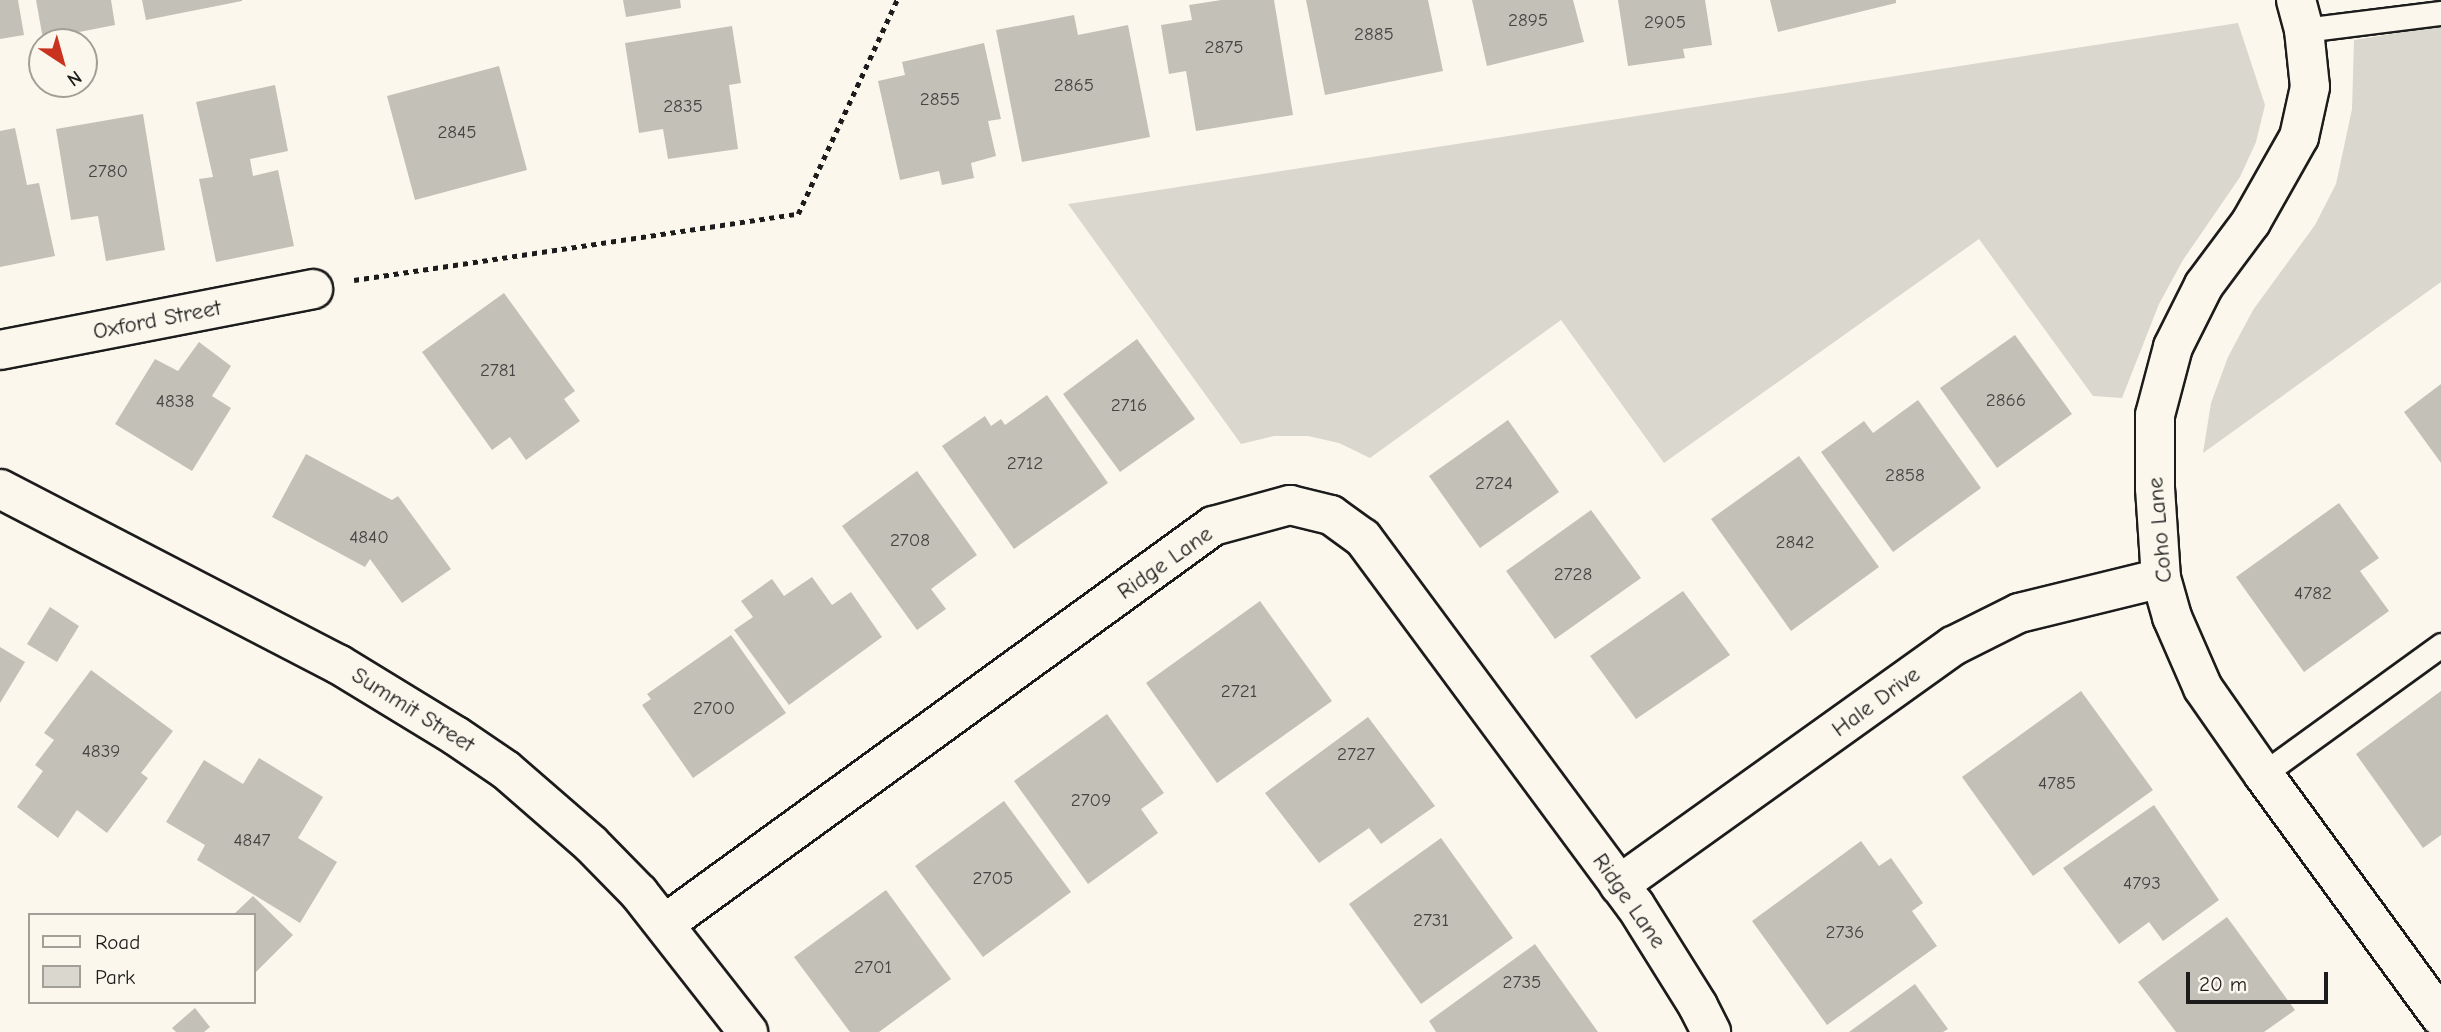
<!DOCTYPE html>
<style>
body{margin:0}
#map{position:relative;width:2441px;height:1032px;overflow:hidden;background:#fbf7ec;font-family:"Comic Neue",sans-serif}
div>[style]{position:absolute}
[style*='--x']{left:calc(var(--x)*1px);top:calc(var(--y)*1px);width:calc(var(--w)*1px);rotate:calc(var(--a)*1deg)}
.green>*{inset:0;background:#dad7ce}
.building>*{inset:0;background:#c3c0b8}
.path>*{height:4.5px;margin-top:-2.25px;transform-origin:0;background:repeating-linear-gradient(90deg,#1c1c1c 0 5px,transparent 0 10px)}
.roads{filter:drop-shadow(2px 0 #1c1c1c) drop-shadow(-2px 0 #1c1c1c) drop-shadow(0 2px #1c1c1c) drop-shadow(0 -2px #1c1c1c)}
.lane>*{height:23px;margin:-11.5px;padding:0 11.5px;transform-origin:11.5px;border-radius:11.5px;background:#fbf7ec}
.street>*{height:38px;margin:-19px;padding:0 19px;transform-origin:19px;border-radius:19px;background:#fbf7ec}
.secondary>*{height:38px;margin:-19px;padding:0 19px;transform-origin:19px;border-radius:19px;background:#fbf7ec}
span{translate:-50% -50%;white-space:nowrap;text-align:center;line-height:1.15;-webkit-text-stroke:5px #fbf7ec;paint-order:stroke}
.number-label{font-size:19px;color:#464543}
.number-label span{-webkit-text-stroke-width:0}
.street-label{font-size:23px;color:#1c1c1c}
.legend{position:absolute;left:28px;top:913px;width:228px;height:91px;box-sizing:border-box;background:#fbf7ec;border:2px solid #a29f99;margin:0;padding:9px 12px;list-style:none;font-size:21px;color:#1c1c1c}
.legend li{display:flex;align-items:center;gap:14px;height:35px}
.legend b{width:35px;border:2px solid #a29f99}
.north{position:absolute;left:28px;top:28px;width:70px;height:70px;box-sizing:border-box;background:#fbf7ec;border:2px solid #a29f99;border-radius:50%;rotate:144deg;font-size:19px;font-weight:700;line-height:28px;text-align:center;color:#1c1c1c}
.north::after{content:'';display:block;margin:auto;width:24px;height:32px;background:#c8321e;clip-path:polygon(50% 0,100% 100%,50% 72%,0 100%)}
.scale{position:absolute;left:2186px;top:972px;width:142px;height:32px;box-sizing:border-box;border:4px solid #1c1c1c;border-top:0;padding-left:9px;font-size:21px;line-height:24px;white-space:nowrap;color:#1c1c1c;-webkit-text-stroke:5px #fbf7ec;paint-order:stroke}
</style>
<div id="map">
<div class="green">
<i style="clip-path:polygon(2238px 23px,2265px 105px,2256px 142px,2240px 177px,2183px 260px,2159px 304px,2122px 398px,2093px 396px,1979px 239px,1664px 463px,1561px 320px,1370px 458px,1339px 443px,1308px 436px,1274px 436px,1241px 444px,1068px 204px)"></i>
<i style="clip-path:polygon(2441px 26px,2441px 282px,2203px 453px,2211px 403px,2228px 357px,2253px 310px,2315px 225px,2336px 184px,2352px 109px,2354px 40px)"></i>
</div>
<div class="building">
<i style="clip-path:polygon(0 0,18px 0,24px 35px,0 39px)"></i>
<i style="clip-path:polygon(36px 0,111px 0,115px 25px,43px 39px)"></i>
<i style="clip-path:polygon(142px 0,242px 0,242px 1px,146px 20px)"></i>
<i style="clip-path:polygon(623px 0,680px 0,681px 8px,626px 17px)"></i>
<i style="clip-path:polygon(1221px 0,1274px 0,1293px 115px,1196px 131px,1186px 71px,1169px 74px,1161px 25px,1192px 20px,1189px 5px)"></i>
<i style="clip-path:polygon(1306px 0,1428px 0,1443px 71px,1325px 95px)"></i>
<i style="clip-path:polygon(1472px 0,1573px 0,1584px 42px,1487px 66px)"></i>
<i style="clip-path:polygon(1618px 0,1705px 0,1712px 45px,1683px 49px,1685px 58px,1628px 66px)"></i>
<i style="clip-path:polygon(1770px 0,1896px 0,1896px 3px,1778px 32px)"></i>
<i style="clip-path:polygon(1074px 15px,1078px 35px,1128px 25px,1150px 137px,1022px 162px,996px 30px)"></i>
<i style="clip-path:polygon(732px 26px,741px 83px,729px 85px,738px 149px,668px 159px,663px 129px,639px 133px,625px 43px)"></i>
<i style="clip-path:polygon(984px 43px,1001px 119px,988px 121px,996px 156px,971px 163px,974px 178px,942px 185px,939px 171px,900px 180px,878px 81px,905px 75px,902px 62px)"></i>
<i style="clip-path:polygon(499px 66px,527px 170px,415px 200px,387px 96px)"></i>
<i style="clip-path:polygon(275px 85px,288px 151px,250px 159px,253px 176px,278px 170px,294px 246px,216px 262px,199px 179px,213px 177px,196px 102px)"></i>
<i style="clip-path:polygon(143px 114px,165px 250px,106px 261px,98px 216px,71px 220px,56px 129px)"></i>
<i style="clip-path:polygon(15px 128px,27px 185px,39px 183px,55px 256px,0 267px,0 131px)"></i>
<i style="clip-path:polygon(504px 293px,575px 391px,564px 399px,580px 421px,526px 460px,510px 437px,492px 450px,422px 352px)"></i>
<i style="clip-path:polygon(2015px 335px,2072px 414px,1997px 468px,1940px 388px)"></i>
<i style="clip-path:polygon(1137px 339px,1195px 419px,1120px 472px,1063px 394px)"></i>
<i style="clip-path:polygon(199px 342px,231px 366px,212px 396px,231px 408px,192px 471px,115px 424px,155px 359px,178px 371px)"></i>
<i style="clip-path:polygon(2441px 384px,2441px 463px,2404px 412px)"></i>
<i style="clip-path:polygon(1047px 395px,1108px 483px,1014px 549px,942px 446px,985px 416px,991px 426px,1001px 419px,1005px 425px)"></i>
<i style="clip-path:polygon(1918px 400px,1981px 488px,1893px 552px,1821px 452px,1864px 421px,1873px 433px)"></i>
<i style="clip-path:polygon(1508px 420px,1559px 492px,1480px 548px,1429px 476px)"></i>
<i style="clip-path:polygon(306px 454px,392px 500px,398px 496px,451px 569px,402px 603px,370px 559px,365px 567px,272px 517px)"></i>
<i style="clip-path:polygon(1799px 456px,1879px 567px,1791px 631px,1711px 519px)"></i>
<i style="clip-path:polygon(917px 471px,977px 555px,931px 589px,946px 609px,917px 630px,842px 526px)"></i>
<i style="clip-path:polygon(2339px 503px,2379px 558px,2360px 571px,2389px 611px,2304px 672px,2236px 577px)"></i>
<i style="clip-path:polygon(1591px 510px,1641px 578px,1555px 639px,1506px 571px)"></i>
<i style="clip-path:polygon(812px 577px,832px 605px,851px 592px,882px 637px,789px 705px,734px 630px,753px 617px,741px 601px,772px 579px,784px 596px)"></i>
<i style="clip-path:polygon(1683px 591px,1730px 655px,1636px 719px,1590px 656px)"></i>
<i style="clip-path:polygon(1260px 601px,1332px 701px,1217px 783px,1146px 683px)"></i>
<i style="clip-path:polygon(50px 607px,79px 626px,57px 662px,27px 644px)"></i>
<i style="clip-path:polygon(731px 635px,786px 713px,693px 778px,642px 705px,651px 699px,647px 694px)"></i>
<i style="clip-path:polygon(0 647px,25px 662px,0 703px)"></i>
<i style="clip-path:polygon(91px 670px,173px 731px,141px 773px,148px 778px,107px 833px,77px 810px,58px 838px,17px 807px,43px 771px,35px 765px,54px 740px,44px 733px)"></i>
<i style="clip-path:polygon(2081px 691px,2153px 790px,2033px 876px,1962px 777px)"></i>
<i style="clip-path:polygon(2441px 691px,2441px 835px,2423px 848px,2356px 754px)"></i>
<i style="clip-path:polygon(1107px 714px,1164px 793px,1141px 809px,1158px 833px,1088px 884px,1014px 781px)"></i>
<i style="clip-path:polygon(1368px 717px,1435px 806px,1381px 844px,1369px 828px,1319px 863px,1265px 793px)"></i>
<i style="clip-path:polygon(259px 758px,323px 797px,298px 838px,337px 862px,300px 923px,197px 860px,205px 845px,166px 822px,204px 760px,243px 784px)"></i>
<i style="clip-path:polygon(1004px 801px,1071px 892px,983px 957px,915px 866px)"></i>
<i style="clip-path:polygon(2154px 805px,2219px 900px,2163px 941px,2149px 922px,2119px 944px,2063px 868px)"></i>
<i style="clip-path:polygon(1441px 838px,1513px 938px,1421px 1004px,1349px 904px)"></i>
<i style="clip-path:polygon(1861px 841px,1879px 866px,1891px 858px,1923px 903px,1912px 911px,1937px 946px,1827px 1025px,1752px 921px)"></i>
<i style="clip-path:polygon(886px 890px,951px 979px,879px 1032px,850px 1032px,794px 957px)"></i>
<i style="clip-path:polygon(253px 896px,293px 935px,254px 974px,254px 915px,233px 915px)"></i>
<i style="clip-path:polygon(2227px 917px,2295px 1010px,2264px 1032px,2176px 1032px,2138px 982px)"></i>
<i style="clip-path:polygon(1535px 944px,1598px 1032px,1436px 1032px,1429px 1021px)"></i>
<i style="clip-path:polygon(1915px 984px,1948px 1029px,1943px 1032px,1849px 1032px)"></i>
<i style="clip-path:polygon(195px 1008px,210px 1027px,204px 1032px,176px 1032px,172px 1028px)"></i>
</div>
<div class="path">
<i style="--x:354;--y:280;--w:449;--a:-8.5"></i>
<i style="--x:798;--y:214;--w:236;--a:-65.2"></i>
</div>
<div class="roads">
<div class="lane">
<i style="--x:2304;--y:30;--w:138;--a:-7.1"></i>
<i style="--x:2263;--y:774;--w:220;--a:-35.9"></i>
</div>
<div class="street">
<i style="--x:2296;--y:0;--w:31;--a:75"></i>
<i style="--x:2304;--y:30;--w:57;--a:84"></i>
<i style="--x:2310;--y:87;--w:51;--a:102.4"></i>
<i style="--x:2299;--y:137;--w:98;--a:119.5"></i>
<i style="--x:2251;--y:222;--w:79;--a:126.7"></i>
<i style="--x:2204;--y:285;--w:69;--a:116.6"></i>
<i style="--x:2173;--y:347;--w:70;--a:104.8"></i>
<i style="--x:2155;--y:415;--w:73;--a:90"></i>
<i style="--x:2155;--y:488;--w:90;--a:86.2"></i>
<i style="--x:2161;--y:578;--w:41;--a:74.2"></i>
<i style="--x:2172;--y:617;--w:77;--a:66.4"></i>
<i style="--x:2203;--y:688;--w:105;--a:55.1"></i>
<i style="--x:2263;--y:774;--w:301;--a:53.8"></i>
<i style="--x:0;--y:350;--w:319;--a:-11"></i>
<i style="--x:1619;--y:885;--w:411;--a:-35.6"></i>
<i style="--x:1953;--y:646;--w:74;--a:-26.6"></i>
<i style="--x:2019;--y:613;--w:146;--a:-13.8"></i>
<i style="--x:666;--y:923;--w:676;--a:-35.97"></i>
<i style="--x:1213;--y:526;--w:80;--a:-15.3"></i>
<i style="--x:1290;--y:505;--w:42;--a:13.7"></i>
<i style="--x:1331;--y:515;--w:39;--a:36"></i>
<i style="--x:1363;--y:538;--w:457;--a:53.5"></i>
<i style="--x:1635;--y:905;--w:119;--a:58"></i>
<i style="--x:1698;--y:1006;--w:29;--a:63"></i>
</div>
<div class="secondary">
<i style="--x:0;--y:489;--w:381;--a:27.4"></i>
<i style="--x:338;--y:664;--w:138;--a:31.4"></i>
<i style="--x:456;--y:736;--w:60;--a:34.2"></i>
<i style="--x:506;--y:770;--w:113;--a:41"></i>
<i style="--x:591;--y:844;--w:69;--a:45.6"></i>
<i style="--x:639;--y:893;--w:177;--a:51.9"></i>
</div>
</div>
<div class="number-label">
<span style="left:1528px;top:21px">2895</span>
<span style="left:1665px;top:23px">2905</span>
<span style="left:1374px;top:35px">2885</span>
<span style="left:1224px;top:48px">2875</span>
<span style="left:1074px;top:86px">2865</span>
<span style="left:940px;top:100px">2855</span>
<span style="left:683px;top:107px">2835</span>
<span style="left:457px;top:133px">2845</span>
<span style="left:108px;top:172px">2780</span>
<span style="left:498px;top:371px">2781</span>
<span style="left:2006px;top:401px">2866</span>
<span style="left:175px;top:402px">4838</span>
<span style="left:1129px;top:406px">2716</span>
<span style="left:1025px;top:464px">2712</span>
<span style="left:1905px;top:476px">2858</span>
<span style="left:1494px;top:484px">2724</span>
<span style="left:369px;top:538px">4840</span>
<span style="left:910px;top:541px">2708</span>
<span style="left:1795px;top:543px">2842</span>
<span style="left:1573px;top:575px">2728</span>
<span style="left:2313px;top:594px">4782</span>
<span style="left:1239px;top:692px">2721</span>
<span style="left:714px;top:709px">2700</span>
<span style="left:101px;top:752px">4839</span>
<span style="left:1356px;top:755px">2727</span>
<span style="left:2057px;top:784px">4785</span>
<span style="left:1091px;top:801px">2709</span>
<span style="left:252px;top:841px">4847</span>
<span style="left:993px;top:879px">2705</span>
<span style="left:2142px;top:884px">4793</span>
<span style="left:1431px;top:921px">2731</span>
<span style="left:1845px;top:933px">2736</span>
<span style="left:873px;top:968px">2701</span>
<span style="left:1522px;top:983px">2735</span>
</div>
<div class="street-label">
<span style="left:157px;top:320px;rotate:-11deg">Oxford Street</span>
<span style="left:2160px;top:530px;rotate:-95deg">Coho Lane</span>
<span style="left:1165px;top:563px;rotate:-35deg">Ridge Lane</span>
<span style="left:1876px;top:702px;rotate:-36deg">Hale Drive</span>
<span style="left:413px;top:710px;rotate:32deg">Summit Street</span>
<span style="left:1629px;top:901px;rotate:55deg">Ridge Lane</span>
</div>
<ul class="legend">
<li><b style="height:9px;background:#fbf7ec"></b>Road</li>
<li><b style="height:19px;background:#dad7ce"></b>Park</li>
</ul>
<div class="north">N</div>
<div class="scale">20 m</div>
</div>
